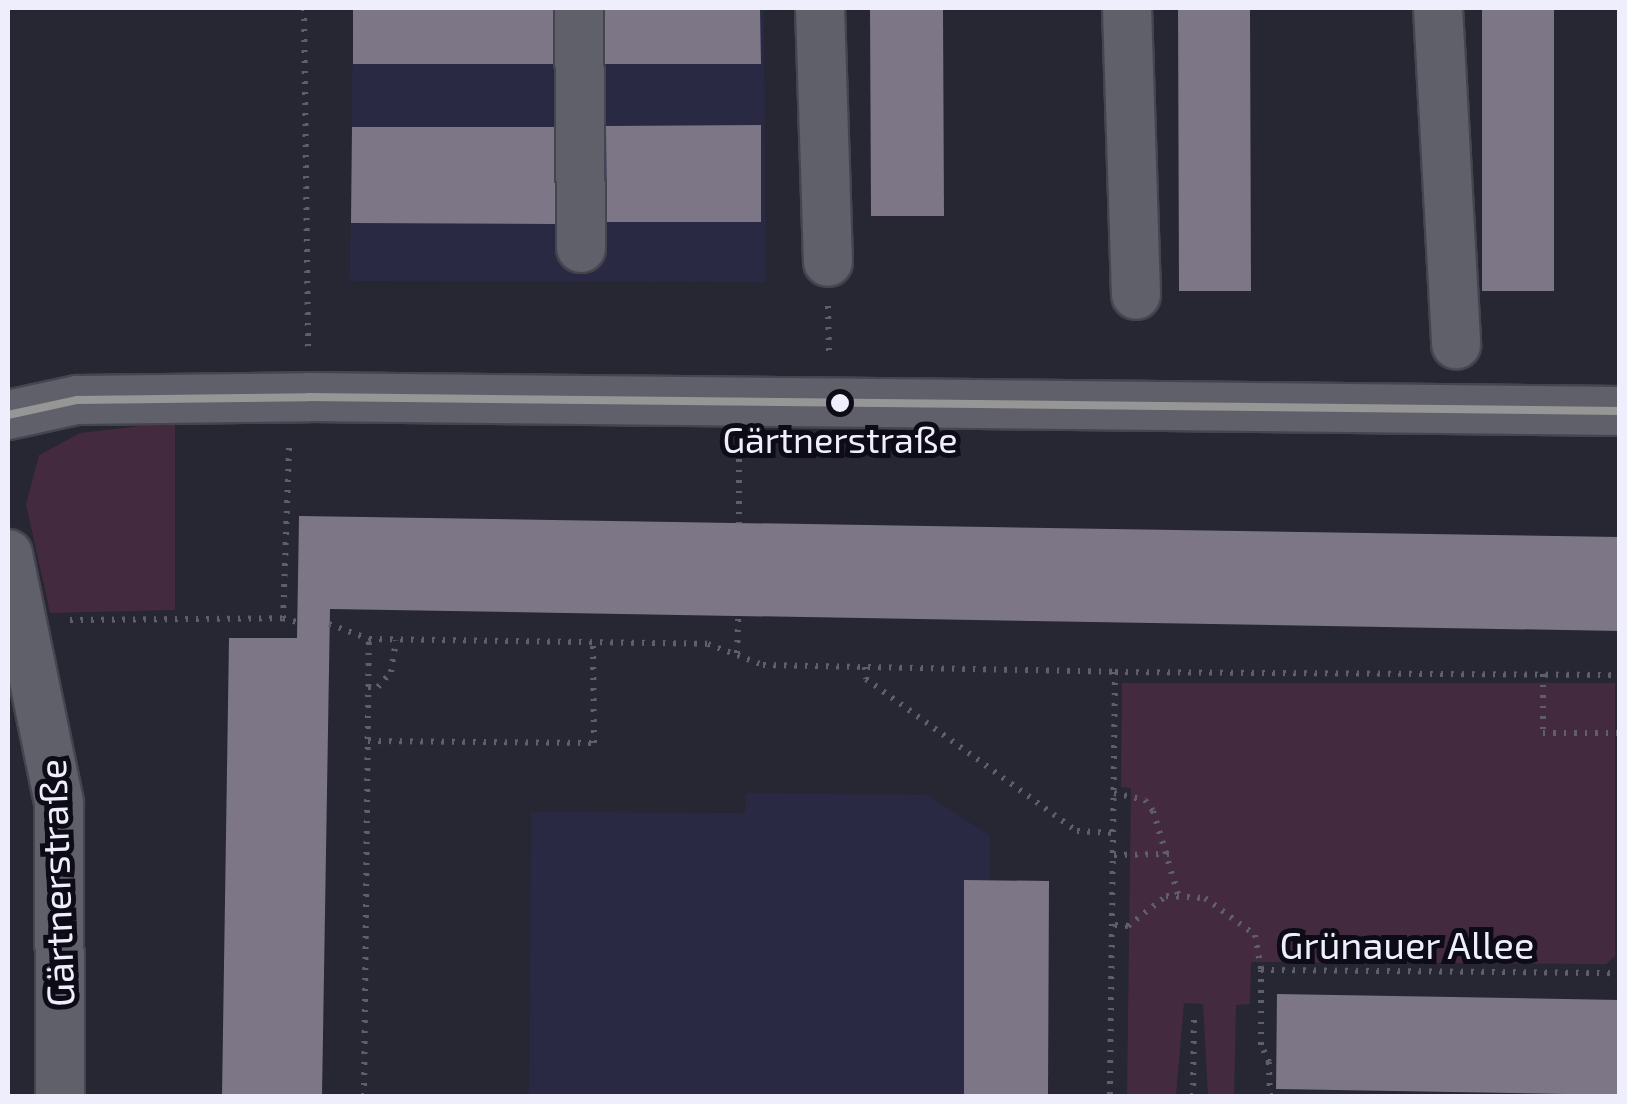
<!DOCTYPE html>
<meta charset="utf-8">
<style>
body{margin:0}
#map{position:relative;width:1627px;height:1104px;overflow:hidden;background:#272633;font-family:"Exo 2",sans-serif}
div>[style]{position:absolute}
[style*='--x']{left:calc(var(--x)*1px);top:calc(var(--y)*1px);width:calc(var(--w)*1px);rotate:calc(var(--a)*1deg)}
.built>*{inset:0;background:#2a2943}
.green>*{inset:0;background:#442a3e}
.building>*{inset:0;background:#7c7686}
.path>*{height:6px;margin-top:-3px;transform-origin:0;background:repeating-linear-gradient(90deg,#5f5f69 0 2.5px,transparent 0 10.5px)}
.roads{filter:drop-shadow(2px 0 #45444f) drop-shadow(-2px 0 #45444f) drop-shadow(0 2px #45444f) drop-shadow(0 -2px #45444f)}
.minor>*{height:48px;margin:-24px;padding:0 24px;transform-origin:24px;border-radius:24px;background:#60606a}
.bus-1>*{height:8px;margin:-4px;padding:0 4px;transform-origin:4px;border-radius:4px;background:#969696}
.dots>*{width:28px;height:28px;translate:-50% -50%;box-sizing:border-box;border:5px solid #0d0c16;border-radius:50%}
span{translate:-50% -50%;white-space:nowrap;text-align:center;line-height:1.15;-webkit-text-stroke:10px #0d0c16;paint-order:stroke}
.bus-label{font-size:36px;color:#eeeefd}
.street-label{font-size:38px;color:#eeeefd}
.frame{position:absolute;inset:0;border:10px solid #eeeefd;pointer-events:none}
</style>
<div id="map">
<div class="built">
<i style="clip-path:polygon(353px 8px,764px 8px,766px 282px,350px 281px)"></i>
<i style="clip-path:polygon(746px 793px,928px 795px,990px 836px,990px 880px,1049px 881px,1048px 1096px,529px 1096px,531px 812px,745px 813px)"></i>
</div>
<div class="green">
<i style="clip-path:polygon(175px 422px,175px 610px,50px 613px,26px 504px,39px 455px,80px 433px)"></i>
<i style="clip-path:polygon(1122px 683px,1615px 683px,1615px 956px,1606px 964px,1251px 962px,1250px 1004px,1236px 1005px,1234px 1096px,1208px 1096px,1203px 1004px,1184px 1003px,1176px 1096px,1127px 1096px,1131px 788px,1121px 787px)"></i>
</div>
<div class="building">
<i style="clip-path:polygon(353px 8px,556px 8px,557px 64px,353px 64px)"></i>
<i style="clip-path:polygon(605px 8px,760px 8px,761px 64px,605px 64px)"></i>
<i style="clip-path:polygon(870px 8px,943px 8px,944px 216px,871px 216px)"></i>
<i style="clip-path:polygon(1178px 8px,1250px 8px,1251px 291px,1179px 291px)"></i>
<i style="clip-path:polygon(1482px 8px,1554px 8px,1554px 291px,1482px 291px)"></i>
<i style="clip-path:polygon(761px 125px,761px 222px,607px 222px,606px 126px)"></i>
<i style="clip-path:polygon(352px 127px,555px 127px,555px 224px,351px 223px)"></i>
<i style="clip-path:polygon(299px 516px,1620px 537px,1620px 631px,330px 609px,322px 1096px,222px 1096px,229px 638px,297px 638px)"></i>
<i style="clip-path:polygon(964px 880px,1049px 881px,1048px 1096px,964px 1096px)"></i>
<i style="clip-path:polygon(1277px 994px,1620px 1000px,1620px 1095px,1276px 1089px)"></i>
</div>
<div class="path">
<i style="--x:304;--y:8;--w:343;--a:89.3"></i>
<i style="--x:828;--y:306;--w:48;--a:88.8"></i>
<i style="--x:289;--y:448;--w:170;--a:92"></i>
<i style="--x:283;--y:618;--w:15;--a:16"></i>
<i style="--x:739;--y:449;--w:74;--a:90"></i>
<i style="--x:70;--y:620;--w:213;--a:-0.5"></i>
<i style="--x:329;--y:624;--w:43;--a:20.6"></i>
<i style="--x:369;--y:639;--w:339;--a:0.8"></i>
<i style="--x:708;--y:644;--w:59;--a:20.9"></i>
<i style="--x:763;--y:665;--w:352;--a:1.1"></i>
<i style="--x:1115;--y:672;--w:424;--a:90.7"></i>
<i style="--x:737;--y:653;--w:37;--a:-88"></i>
<i style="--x:865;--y:667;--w:12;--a:85"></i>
<i style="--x:866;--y:679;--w:260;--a:35.8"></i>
<i style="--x:1077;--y:831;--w:37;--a:3"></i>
<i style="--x:1115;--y:672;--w:505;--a:0.34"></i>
<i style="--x:1543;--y:674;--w:59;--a:90"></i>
<i style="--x:1543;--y:733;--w:77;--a:0"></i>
<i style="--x:368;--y:687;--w:10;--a:0"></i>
<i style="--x:378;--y:687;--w:20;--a:-49"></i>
<i style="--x:391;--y:672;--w:32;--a:-81"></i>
<i style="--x:368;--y:741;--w:226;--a:0.5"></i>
<i style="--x:594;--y:743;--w:101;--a:-90.6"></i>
<i style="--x:1114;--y:793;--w:32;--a:13"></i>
<i style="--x:1145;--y:800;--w:14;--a:54"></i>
<i style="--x:1153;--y:811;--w:87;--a:73.2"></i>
<i style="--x:1114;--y:855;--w:55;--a:-1"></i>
<i style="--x:1115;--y:925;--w:13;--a:4"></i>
<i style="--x:1128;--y:926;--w:48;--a:-38.3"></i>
<i style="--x:1166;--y:896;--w:39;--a:3"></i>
<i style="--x:1205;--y:898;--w:62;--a:36.5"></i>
<i style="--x:1255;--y:935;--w:36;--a:80"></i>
<i style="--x:364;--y:1096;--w:457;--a:-89.4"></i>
<i style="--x:1193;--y:1096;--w:82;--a:-89.3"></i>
<i style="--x:1270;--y:1096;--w:34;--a:-92"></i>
<i style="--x:1269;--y:1062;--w:19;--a:-115"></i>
<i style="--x:1261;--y:1045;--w:75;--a:-90"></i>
<i style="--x:1261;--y:970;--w:359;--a:0.5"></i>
</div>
<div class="roads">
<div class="minor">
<i style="--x:579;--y:8;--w:240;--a:89.5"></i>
<i style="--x:820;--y:8;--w:254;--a:88.2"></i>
<i style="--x:1127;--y:8;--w:287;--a:88.2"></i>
<i style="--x:1438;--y:8;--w:337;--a:86.9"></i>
<i style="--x:8;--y:415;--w:71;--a:-12.3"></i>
<i style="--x:77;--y:400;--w:232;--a:-0.7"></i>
<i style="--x:309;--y:397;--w:1311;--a:0.61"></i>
<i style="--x:8;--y:554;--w:254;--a:78.4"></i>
<i style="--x:59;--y:803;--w:293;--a:89.8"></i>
</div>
</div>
<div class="bus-1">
<i style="--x:8;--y:415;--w:71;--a:-12.3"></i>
<i style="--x:77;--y:400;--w:232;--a:-0.7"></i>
<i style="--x:309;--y:397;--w:1311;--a:0.61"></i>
</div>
<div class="dots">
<i style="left:840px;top:403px;background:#eeeefd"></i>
</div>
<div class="bus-label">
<span style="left:840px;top:439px">Gärtnerstraße</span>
</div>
<div class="street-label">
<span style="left:56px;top:883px;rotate:-92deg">Gärtnerstraße</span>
<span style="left:1407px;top:945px">Grünauer Allee</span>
</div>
<div class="frame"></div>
</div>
